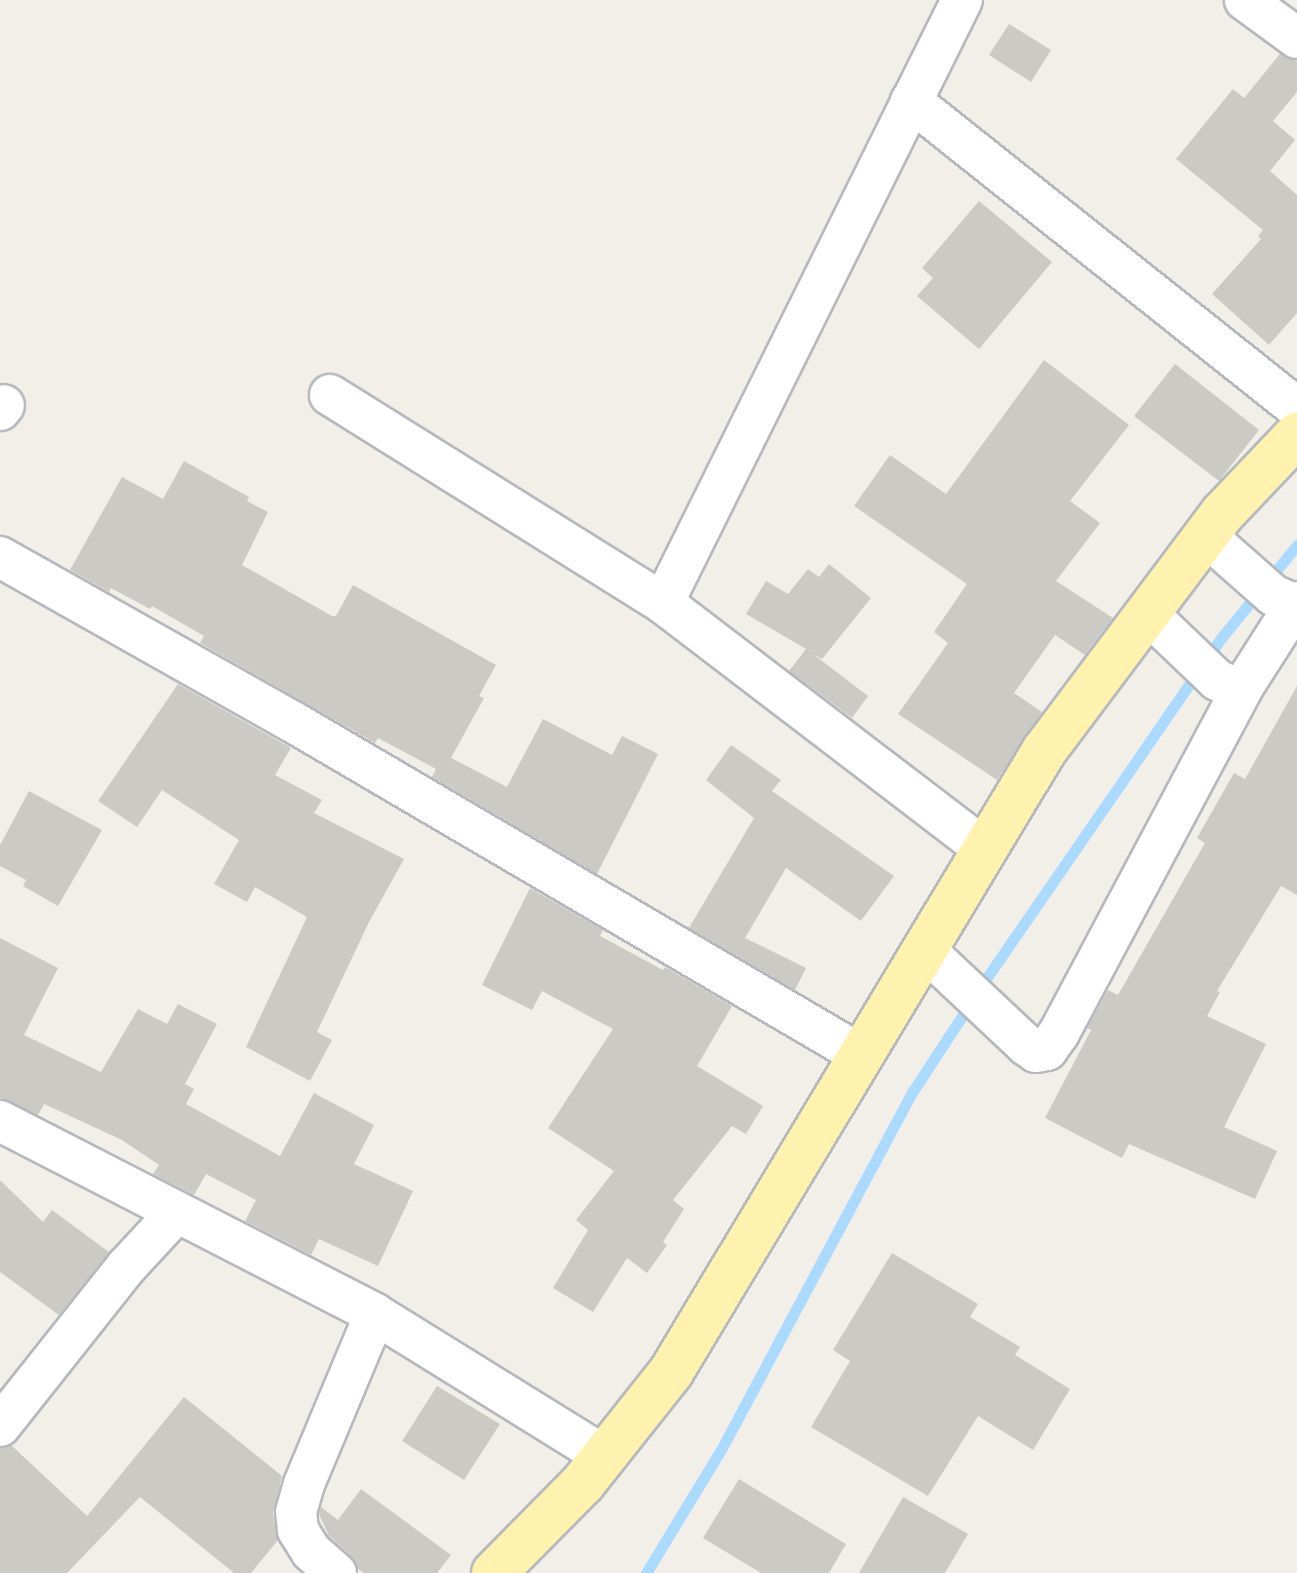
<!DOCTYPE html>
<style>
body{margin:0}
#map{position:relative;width:1297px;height:1573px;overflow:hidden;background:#f1efe8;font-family:"Space Grotesk",sans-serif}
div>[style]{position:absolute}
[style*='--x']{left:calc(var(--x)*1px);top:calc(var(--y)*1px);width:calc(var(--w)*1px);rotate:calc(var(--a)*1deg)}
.stream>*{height:11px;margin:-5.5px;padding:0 5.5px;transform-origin:5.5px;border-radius:5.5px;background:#aadaff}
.building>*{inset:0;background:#cccac5}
.roads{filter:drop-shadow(2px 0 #b5b8bc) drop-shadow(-2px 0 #b5b8bc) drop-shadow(0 2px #b5b8bc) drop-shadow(0 -2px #b5b8bc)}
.minor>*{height:40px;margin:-20px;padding:0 20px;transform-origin:20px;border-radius:20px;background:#fff}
.major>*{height:44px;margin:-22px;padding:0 22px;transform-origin:22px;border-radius:22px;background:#fff2af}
span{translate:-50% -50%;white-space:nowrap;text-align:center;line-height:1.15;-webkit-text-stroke:7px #fff;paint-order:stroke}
</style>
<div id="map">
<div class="stream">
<i style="--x:979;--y:989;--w:428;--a:-55.4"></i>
<i style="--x:1222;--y:637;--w:119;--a:-50.8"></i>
<i style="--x:646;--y:1573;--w:146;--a:-58.7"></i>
<i style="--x:722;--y:1448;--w:405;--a:-61.9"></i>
<i style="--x:913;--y:1091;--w:104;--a:-56.8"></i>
</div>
<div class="building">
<i style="clip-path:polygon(1009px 24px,1051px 50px,1031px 82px,989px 55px)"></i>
<i style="clip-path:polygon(1280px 54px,1297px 61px,1297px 92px,1273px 121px,1295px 140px,1270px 171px,1297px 195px,1297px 313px,1269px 345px,1212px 294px,1261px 239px,1258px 236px,1263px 230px,1176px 159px,1233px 89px,1244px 98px)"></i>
<i style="clip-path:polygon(979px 201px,1052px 262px,979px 349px,917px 296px,933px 278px,922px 268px)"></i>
<i style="clip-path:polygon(1044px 360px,1129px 425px,1070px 501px,1100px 523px,1056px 581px,1113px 618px,1085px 655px,1055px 635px,1014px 693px,1042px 712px,997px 780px,898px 714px,948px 643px,934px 632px,967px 584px,854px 506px,890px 455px,946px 494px)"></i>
<i style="clip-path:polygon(1175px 364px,1259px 430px,1219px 481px,1134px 416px)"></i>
<i style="clip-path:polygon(184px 461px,249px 497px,247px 501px,268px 512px,242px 565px,332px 616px,336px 616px,353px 585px,496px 665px,479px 696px,484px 698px,451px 758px,507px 787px,543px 719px,612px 755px,622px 736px,658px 754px,597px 874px,432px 777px,436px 769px,378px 738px,375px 743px,200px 643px,204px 636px,152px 606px,150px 609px,111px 588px,109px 592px,70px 570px,122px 477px,163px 499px)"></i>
<i style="clip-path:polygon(829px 564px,871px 598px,822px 659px,813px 654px,868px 696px,852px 718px,789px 671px,806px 649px,746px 614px,766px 581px,788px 594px,808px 569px,819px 577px)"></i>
<i style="clip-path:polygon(178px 684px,291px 748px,275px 775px,322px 800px,314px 813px,404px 859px,369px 922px,317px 1032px,332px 1040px,310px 1081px,246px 1047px,307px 917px,255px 887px,247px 902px,214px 884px,239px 840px,162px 790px,137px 827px,98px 801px)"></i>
<i style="clip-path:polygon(1297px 686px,1297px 895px,1281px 886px,1217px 991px,1220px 992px,1207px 1016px,1266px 1044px,1224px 1127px,1277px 1151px,1255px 1199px,1129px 1144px,1122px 1158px,1045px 1118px,1091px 1030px,1087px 1028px,1108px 990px,1118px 995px,1205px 843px,1197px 838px,1234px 773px,1245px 779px)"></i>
<i style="clip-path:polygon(731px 745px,781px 780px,772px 791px,894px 876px,861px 921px,786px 868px,745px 938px,806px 968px,795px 990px,689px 928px,754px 818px,706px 780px)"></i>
<i style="clip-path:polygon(29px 791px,102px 830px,58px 906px,23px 886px,26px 880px,0 866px,0 845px)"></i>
<i style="clip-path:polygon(530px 888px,603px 930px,600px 936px,663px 970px,665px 967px,732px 1006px,697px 1066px,763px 1106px,746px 1134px,732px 1126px,673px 1200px,684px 1209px,663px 1242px,667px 1245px,647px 1273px,627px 1258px,593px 1312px,553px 1288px,588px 1230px,576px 1220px,614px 1171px,548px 1128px,613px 1029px,542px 991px,532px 1010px,482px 985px)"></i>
<i style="clip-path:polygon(0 938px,58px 968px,24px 1035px,101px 1072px,138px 1009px,167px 1024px,178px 1004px,217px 1024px,185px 1084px,194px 1089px,186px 1104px,280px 1156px,314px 1093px,374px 1125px,354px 1164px,413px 1191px,378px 1266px,319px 1239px,311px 1255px,245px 1221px,256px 1200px,206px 1174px,194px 1195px,153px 1174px,159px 1165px,122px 1140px,44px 1104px,38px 1115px,0 1098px)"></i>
<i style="clip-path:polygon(0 1180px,43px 1222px,52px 1210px,109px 1252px,59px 1315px,0 1272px)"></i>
<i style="clip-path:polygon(892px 1253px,978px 1304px,970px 1317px,1020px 1347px,1015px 1355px,1070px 1389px,1033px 1450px,978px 1416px,928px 1496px,811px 1427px,850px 1361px,833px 1350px)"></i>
<i style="clip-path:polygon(437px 1386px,500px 1424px,464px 1480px,402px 1441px)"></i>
<i style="clip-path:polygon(184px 1397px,282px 1476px,273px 1514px,278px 1540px,251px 1573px,234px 1573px,140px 1497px,67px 1573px,0 1573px,0 1448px,11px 1445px,87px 1516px)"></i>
<i style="clip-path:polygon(739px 1479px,846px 1544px,829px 1573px,761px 1573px,703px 1538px)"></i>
<i style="clip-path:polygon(361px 1489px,451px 1555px,437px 1573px,364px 1573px,358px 1569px,351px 1556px,329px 1536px,319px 1514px,321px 1507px,338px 1520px)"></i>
<i style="clip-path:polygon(903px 1497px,968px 1534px,945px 1573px,859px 1573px)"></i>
</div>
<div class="roads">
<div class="minor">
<i style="--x:1245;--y:0;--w:64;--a:36.2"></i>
<i style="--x:911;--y:101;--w:493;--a:38.5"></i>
<i style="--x:330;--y:395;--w:393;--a:32"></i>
<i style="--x:663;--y:603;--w:405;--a:37.4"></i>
<i style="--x:0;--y:410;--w:6;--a:-51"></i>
<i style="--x:1205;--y:535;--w:91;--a:41.4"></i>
<i style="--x:1273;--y:595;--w:24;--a:24"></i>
<i style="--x:0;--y:557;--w:336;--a:29.4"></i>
<i style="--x:293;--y:722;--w:658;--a:30.38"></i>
<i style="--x:663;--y:603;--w:673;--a:-63.63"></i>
<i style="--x:1147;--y:613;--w:97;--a:43.7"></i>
<i style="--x:1217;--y:680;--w:26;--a:23"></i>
<i style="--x:925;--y:950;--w:139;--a:43.2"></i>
<i style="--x:1026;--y:1045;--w:12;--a:35"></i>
<i style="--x:1036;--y:1052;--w:11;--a:-10"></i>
<i style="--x:1047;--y:1050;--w:21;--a:-55"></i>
<i style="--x:1059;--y:1033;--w:388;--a:-62"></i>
<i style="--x:1241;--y:690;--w:104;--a:-57.5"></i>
<i style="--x:0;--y:1121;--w:422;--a:27.2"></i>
<i style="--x:375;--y:1314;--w:269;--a:31.8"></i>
<i style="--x:0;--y:1426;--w:204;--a:-51.6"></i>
<i style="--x:127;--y:1266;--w:72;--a:-47.2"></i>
<i style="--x:336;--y:1573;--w:33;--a:-139"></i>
<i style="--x:311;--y:1551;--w:25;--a:-122"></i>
<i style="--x:298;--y:1530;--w:18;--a:-96"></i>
<i style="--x:296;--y:1512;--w:29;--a:-74"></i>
<i style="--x:304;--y:1484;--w:184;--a:-67.3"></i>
</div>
<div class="major">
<i style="--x:494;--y:1573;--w:127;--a:-45.3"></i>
<i style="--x:583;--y:1483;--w:142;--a:-51.6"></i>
<i style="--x:671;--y:1372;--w:724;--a:-59.01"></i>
<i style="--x:1044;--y:751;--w:298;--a:-53.1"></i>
<i style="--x:1223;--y:513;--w:108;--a:-46.5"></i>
</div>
</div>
</div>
